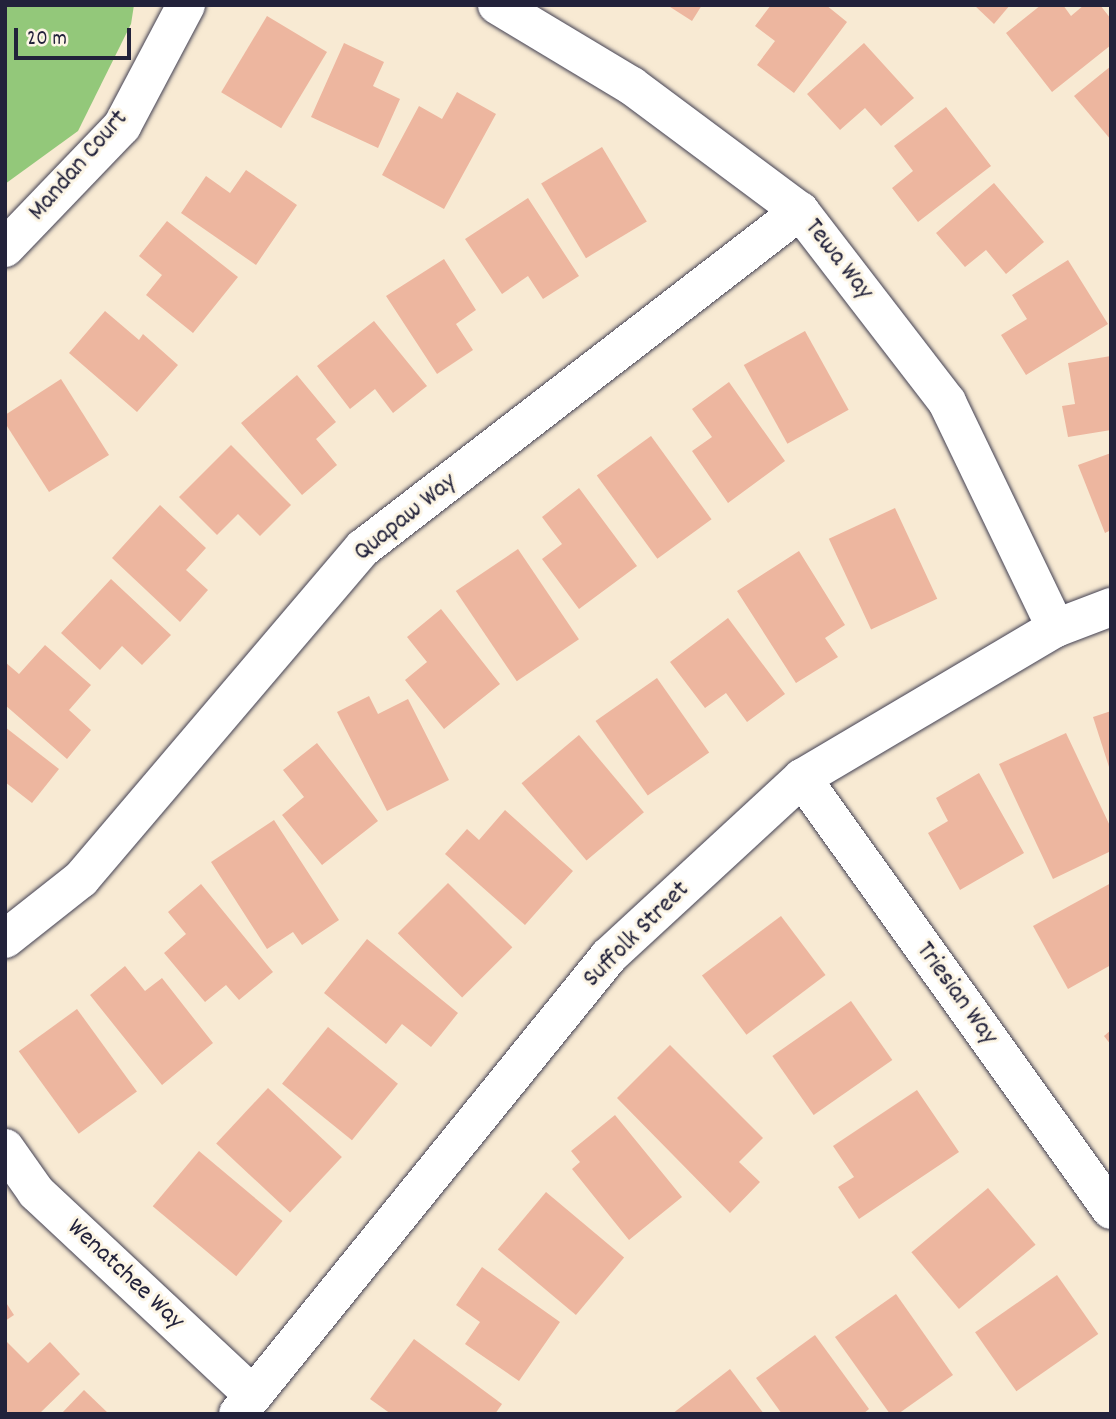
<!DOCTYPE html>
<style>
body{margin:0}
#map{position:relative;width:1116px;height:1419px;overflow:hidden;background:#f8ead3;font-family:Dekko,sans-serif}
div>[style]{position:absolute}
.green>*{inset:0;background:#93c87a}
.building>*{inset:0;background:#edb69f;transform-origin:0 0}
.roads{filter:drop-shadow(0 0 2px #424052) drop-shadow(0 0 2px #424052)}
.minor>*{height:38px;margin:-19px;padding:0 19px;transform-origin:19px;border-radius:19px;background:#fff}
span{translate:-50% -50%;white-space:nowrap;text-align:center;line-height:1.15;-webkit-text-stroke:6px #fcf5e5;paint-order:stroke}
.street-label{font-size:26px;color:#22223b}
.frame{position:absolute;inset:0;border:7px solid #22223b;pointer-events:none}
.scale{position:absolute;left:14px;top:28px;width:117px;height:32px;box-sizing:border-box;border:4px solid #22223b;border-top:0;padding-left:9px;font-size:21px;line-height:24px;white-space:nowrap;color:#22223b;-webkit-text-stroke:5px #fcf5e5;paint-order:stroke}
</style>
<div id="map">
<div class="green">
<div style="clip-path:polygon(5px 5px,134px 5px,131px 24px,78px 131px,5px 184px)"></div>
</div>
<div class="building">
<div style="clip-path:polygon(667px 5px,702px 5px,692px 21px)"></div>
<div style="clip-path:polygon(771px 5px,826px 5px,847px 22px,794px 93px,757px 65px,775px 41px,755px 26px)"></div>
<div style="clip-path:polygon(974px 5px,1010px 5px,994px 24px)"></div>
<div style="clip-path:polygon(1041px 5px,1063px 5px,1071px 16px,1084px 5px,1100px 5px,1111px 19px,1111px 45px,1052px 92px,1006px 33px)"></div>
<div style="left:267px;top:16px;width:70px;height:89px;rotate:31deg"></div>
<div style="clip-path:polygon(344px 43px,384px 62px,373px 86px,400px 99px,378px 148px,311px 117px)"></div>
<div style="clip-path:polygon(864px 43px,914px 98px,881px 126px,865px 108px,840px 130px,807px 94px)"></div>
<div style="clip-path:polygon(1111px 66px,1111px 140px,1074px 96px)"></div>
<div style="clip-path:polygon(457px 92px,496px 114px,444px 209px,382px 175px,419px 106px,442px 119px)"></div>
<div style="clip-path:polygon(946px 107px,991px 166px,918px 222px,892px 188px,913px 171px,894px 146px)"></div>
<div style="left:602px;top:147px;width:87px;height:71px;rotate:59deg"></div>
<div style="clip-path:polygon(246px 170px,297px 205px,256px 265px,181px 213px,206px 176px,230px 193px)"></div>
<div style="clip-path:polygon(994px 183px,1044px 242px,1006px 274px,986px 250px,965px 267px,936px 233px)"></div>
<div style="clip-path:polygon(528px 198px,579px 276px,543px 299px,528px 276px,502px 294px,465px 239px)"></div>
<div style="clip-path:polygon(167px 221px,238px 277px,193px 333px,146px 295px,162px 275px,139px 256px)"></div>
<div style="clip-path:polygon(444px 259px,476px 310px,456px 324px,473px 350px,437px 374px,386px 296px)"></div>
<div style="clip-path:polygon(1068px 260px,1108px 324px,1026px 375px,1001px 335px,1027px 319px,1012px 295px)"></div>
<div style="clip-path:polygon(105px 311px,139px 340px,143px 334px,178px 365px,137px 412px,69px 353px)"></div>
<div style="clip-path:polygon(374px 321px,427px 386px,393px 413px,375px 389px,350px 409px,317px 366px)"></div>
<div style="left:805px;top:331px;width:90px;height:70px;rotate:61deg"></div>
<div style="clip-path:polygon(1111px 356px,1111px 430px,1068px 437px,1062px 406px,1075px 404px,1068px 363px)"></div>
<div style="clip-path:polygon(297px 375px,336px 422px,316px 439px,337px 465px,302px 495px,241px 423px)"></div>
<div style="clip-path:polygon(61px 379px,109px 455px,49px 492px,5px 423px,5px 415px)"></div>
<div style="clip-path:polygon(729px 382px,785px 461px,728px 503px,692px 451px,712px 437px,692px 409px)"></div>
<div style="left:651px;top:436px;width:103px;height:67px;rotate:54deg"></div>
<div style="clip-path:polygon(231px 445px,291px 505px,260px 536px,238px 514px,217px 535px,179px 497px)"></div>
<div style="clip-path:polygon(1111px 453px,1111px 530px,1105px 533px,1078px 465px)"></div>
<div style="clip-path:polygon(579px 488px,637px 566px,579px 609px,542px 559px,562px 544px,542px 517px)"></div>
<div style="clip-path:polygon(160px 505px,206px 548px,186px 570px,208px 590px,180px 622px,112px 558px)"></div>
<div style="left:895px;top:508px;width:100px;height:73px;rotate:65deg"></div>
<div style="left:518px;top:549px;width:109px;height:75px;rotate:56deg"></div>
<div style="clip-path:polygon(799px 551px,845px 625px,825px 638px,838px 657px,796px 683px,737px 591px)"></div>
<div style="clip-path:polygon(111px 579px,171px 635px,142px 665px,122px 646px,100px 670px,61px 633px)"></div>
<div style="clip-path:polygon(441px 609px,500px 684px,444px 729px,405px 680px,427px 662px,407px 637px)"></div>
<div style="clip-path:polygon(728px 618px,785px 694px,747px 722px,726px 693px,705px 708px,670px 662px)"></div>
<div style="clip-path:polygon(45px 645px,91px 685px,69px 710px,91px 730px,67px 759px,5px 705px,5px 662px,19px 674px)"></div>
<div style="left:657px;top:678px;width:91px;height:75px;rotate:55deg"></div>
<div style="clip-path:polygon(369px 696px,378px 714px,408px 699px,449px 780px,387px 811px,337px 712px)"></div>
<div style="clip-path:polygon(1111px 711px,1111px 770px,1110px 770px,1093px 717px)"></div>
<div style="clip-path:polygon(5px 727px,59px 769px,32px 803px,5px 782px)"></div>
<div style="clip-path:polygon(1066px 733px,1111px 828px,1111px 851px,1053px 879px,999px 764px)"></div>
<div style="left:579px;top:735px;width:101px;height:75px;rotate:50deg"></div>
<div style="clip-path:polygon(317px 743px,378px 821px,322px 865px,282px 815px,304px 797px,283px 770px)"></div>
<div style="clip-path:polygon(979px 773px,1024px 853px,960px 890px,928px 833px,948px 821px,936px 798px)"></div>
<div style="clip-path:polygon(505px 810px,573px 871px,525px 925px,445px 854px,467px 829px,479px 840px)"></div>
<div style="clip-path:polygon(274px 820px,339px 920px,302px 945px,293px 932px,267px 949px,211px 862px)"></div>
<div style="left:448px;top:883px;width:91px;height:71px;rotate:45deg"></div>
<div style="clip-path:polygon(1111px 883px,1111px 965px,1068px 989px,1033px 926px)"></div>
<div style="clip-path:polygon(201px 884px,273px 972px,239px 1000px,226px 985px,205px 1002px,164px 953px,186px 934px,168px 912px)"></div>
<div style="left:781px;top:916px;width:74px;height:99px;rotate:53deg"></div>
<div style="clip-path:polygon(367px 939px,458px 1013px,431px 1047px,402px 1024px,386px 1044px,324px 993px)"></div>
<div style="clip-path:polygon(125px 966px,145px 991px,162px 978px,213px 1043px,162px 1085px,90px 995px)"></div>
<div style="left:851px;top:1001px;width:72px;height:96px;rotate:55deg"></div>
<div style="left:77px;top:1009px;width:102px;height:72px;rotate:54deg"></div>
<div style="left:328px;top:1027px;width:90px;height:73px;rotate:39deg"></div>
<div style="clip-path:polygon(1111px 1030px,1111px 1045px,1104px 1036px)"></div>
<div style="clip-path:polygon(670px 1045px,763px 1138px,739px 1162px,760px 1182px,730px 1213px,617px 1098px)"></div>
<div style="left:268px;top:1088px;width:101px;height:76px;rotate:43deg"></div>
<div style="clip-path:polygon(917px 1090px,959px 1152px,859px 1219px,838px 1187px,854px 1177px,833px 1146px)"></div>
<div style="clip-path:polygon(615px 1115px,682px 1197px,629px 1240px,572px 1169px,580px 1162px,571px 1151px)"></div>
<div style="left:199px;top:1151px;width:109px;height:72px;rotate:40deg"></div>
<div style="left:988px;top:1188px;width:74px;height:100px;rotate:50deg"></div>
<div style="left:546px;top:1192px;width:102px;height:75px;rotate:40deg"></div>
<div style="clip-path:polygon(482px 1267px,560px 1322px,519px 1381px,465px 1344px,480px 1322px,456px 1305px)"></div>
<div style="left:1057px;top:1275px;width:72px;height:100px;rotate:55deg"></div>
<div style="clip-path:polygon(896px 1294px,953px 1375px,898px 1414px,890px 1414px,835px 1337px)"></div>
<div style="clip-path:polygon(5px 1301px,14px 1315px,5px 1321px)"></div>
<div style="clip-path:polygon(815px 1335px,869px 1409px,863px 1414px,782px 1414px,756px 1378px)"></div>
<div style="clip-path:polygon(414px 1339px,502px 1404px,495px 1414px,391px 1414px,370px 1399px)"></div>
<div style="clip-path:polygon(7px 1342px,28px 1363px,50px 1342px,80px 1374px,39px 1414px,5px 1414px)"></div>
<div style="clip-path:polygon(730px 1369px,764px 1414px,672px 1414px)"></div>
<div style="clip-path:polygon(84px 1390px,109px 1414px,61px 1414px)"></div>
</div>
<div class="roads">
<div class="minor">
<div style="left:497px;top:5px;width:157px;rotate:31deg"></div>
<div style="left:632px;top:86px;width:209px;rotate:36.7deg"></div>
<div style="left:800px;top:211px;width:241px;rotate:52.4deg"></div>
<div style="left:947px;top:402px;width:251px;rotate:64.3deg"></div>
<div style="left:5px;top:248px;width:169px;rotate:-46.2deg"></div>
<div style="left:122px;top:126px;width:137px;rotate:-62.1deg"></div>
<div style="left:802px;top:778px;width:531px;rotate:54.42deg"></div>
<div style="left:5px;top:939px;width:97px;rotate:-38.3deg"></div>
<div style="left:81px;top:879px;width:435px;rotate:-49.6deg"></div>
<div style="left:363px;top:548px;width:552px;rotate:-37.64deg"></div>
<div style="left:5px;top:1148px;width:54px;rotate:54.8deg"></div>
<div style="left:36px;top:1192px;width:297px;rotate:43.1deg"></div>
<div style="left:238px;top:1414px;width:589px;rotate:-50.99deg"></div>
<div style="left:609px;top:956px;width:263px;rotate:-42.7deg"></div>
<div style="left:802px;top:778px;width:295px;rotate:-30.6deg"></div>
<div style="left:1056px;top:628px;width:59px;rotate:-20.9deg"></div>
</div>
</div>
<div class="street-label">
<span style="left:79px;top:166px;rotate:-49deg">Mandan Court</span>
<span style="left:838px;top:260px;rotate:52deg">Tewa Way</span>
<span style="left:406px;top:518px;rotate:-39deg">Quapaw Way</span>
<span style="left:637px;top:935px;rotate:-45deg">Suffolk Street</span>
<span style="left:956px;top:994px;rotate:54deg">Triesian Way</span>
<span style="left:125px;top:1275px;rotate:43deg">Wenatchee Way</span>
</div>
<div class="frame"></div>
<div class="scale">20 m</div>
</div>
